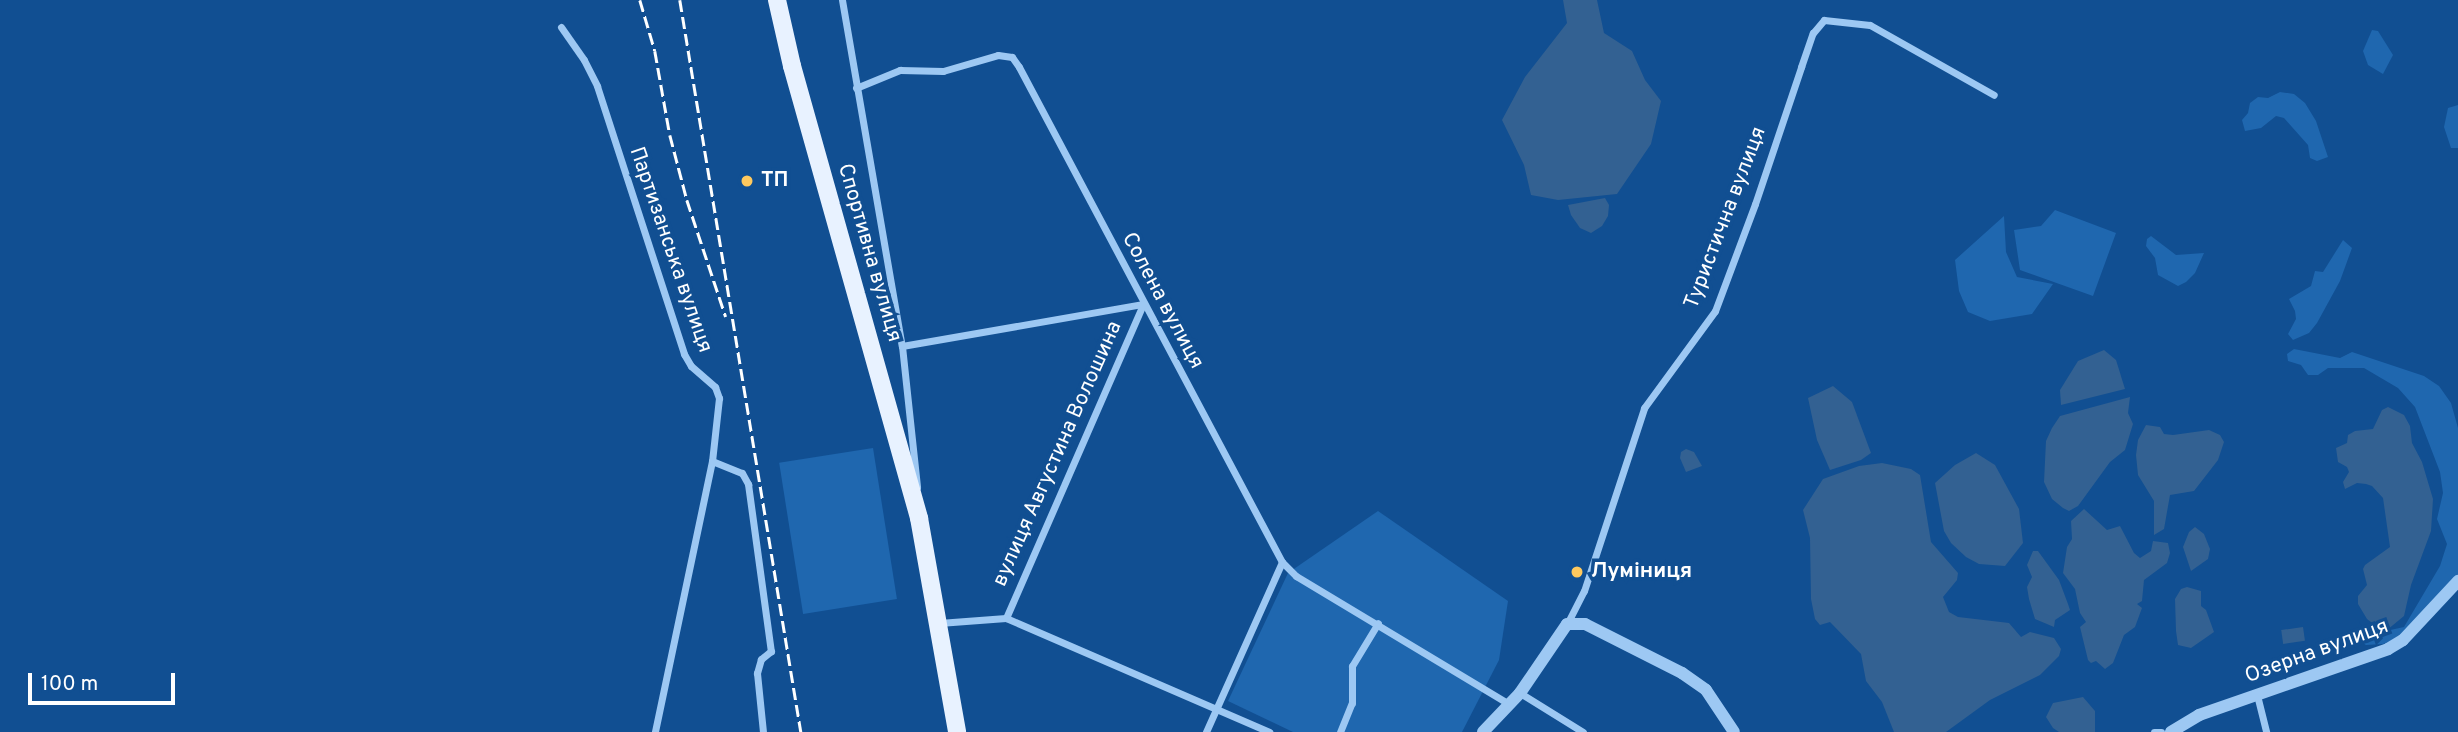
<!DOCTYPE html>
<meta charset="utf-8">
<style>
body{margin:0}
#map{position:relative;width:2458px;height:732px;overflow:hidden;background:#114f92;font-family:Overpass,sans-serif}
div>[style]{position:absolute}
.green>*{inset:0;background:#1f67af;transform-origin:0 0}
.water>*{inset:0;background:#336192;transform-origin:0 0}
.minor>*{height:7px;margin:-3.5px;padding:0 3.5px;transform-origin:3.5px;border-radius:3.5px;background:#9dc8f3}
.tertiary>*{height:12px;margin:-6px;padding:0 6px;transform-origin:6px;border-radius:6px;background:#9dc8f3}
.primary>*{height:18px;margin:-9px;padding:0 9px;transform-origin:9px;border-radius:9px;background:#e8f2ff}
.rail>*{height:2.5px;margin-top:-1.25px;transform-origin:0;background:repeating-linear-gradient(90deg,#fff 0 12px,transparent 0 17px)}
.dots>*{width:19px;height:19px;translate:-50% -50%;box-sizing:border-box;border:4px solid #114f92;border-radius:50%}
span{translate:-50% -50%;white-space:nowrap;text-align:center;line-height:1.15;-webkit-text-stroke:7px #114f92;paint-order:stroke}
.poi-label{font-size:21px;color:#fff;font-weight:700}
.left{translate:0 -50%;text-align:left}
.street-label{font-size:21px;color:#fff}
.scale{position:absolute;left:28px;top:673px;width:147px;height:32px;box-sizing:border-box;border:4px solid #fff;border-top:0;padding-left:9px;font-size:21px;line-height:24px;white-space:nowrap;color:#fff;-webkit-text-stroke:5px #114f92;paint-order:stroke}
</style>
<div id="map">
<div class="green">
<div style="clip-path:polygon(2372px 30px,2378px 31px,2393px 55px,2383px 74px,2368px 65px,2363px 51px)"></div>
<div style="clip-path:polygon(2280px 92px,2294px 94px,2305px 103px,2316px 121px,2328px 157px,2317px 161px,2310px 158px,2308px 145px,2284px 118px,2276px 116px,2261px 128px,2245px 131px,2242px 120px,2248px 113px,2250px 103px,2258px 97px,2268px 98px)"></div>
<div style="clip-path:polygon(2458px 105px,2458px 148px,2451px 148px,2444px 127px,2448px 108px)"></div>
<div style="clip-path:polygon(2055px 210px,2116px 233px,2093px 296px,2020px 270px,2014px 230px,2041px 226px)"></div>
<div style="clip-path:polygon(2004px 216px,2006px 252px,2017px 277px,2053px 284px,2032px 314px,1990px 321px,1968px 312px,1959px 291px,1955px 260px)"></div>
<div style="clip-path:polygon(2151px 236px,2176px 255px,2204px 253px,2195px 273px,2186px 282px,2178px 286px,2158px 275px,2155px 258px,2146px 246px,2147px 239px)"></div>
<div style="clip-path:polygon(2343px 240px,2352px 248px,2340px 281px,2317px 323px,2309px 333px,2293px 340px,2288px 334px,2296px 319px,2295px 311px,2289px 299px,2311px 286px,2315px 271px,2323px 272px)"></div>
<div style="clip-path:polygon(2294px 349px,2340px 358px,2352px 352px,2424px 376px,2439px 386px,2451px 403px,2458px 428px,2458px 576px,2399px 638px,2383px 644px,2366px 645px,2361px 642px,2363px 636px,2404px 627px,2440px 566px,2447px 544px,2437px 519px,2443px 493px,2440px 472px,2415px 407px,2398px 388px,2364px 368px,2328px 368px,2318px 375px,2308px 375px,2301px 365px,2288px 361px,2287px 354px)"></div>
<div style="left:873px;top:448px;width:153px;height:95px;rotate:81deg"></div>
<div style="clip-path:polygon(1378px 511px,1508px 601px,1499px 660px,1462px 732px,1293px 732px,1228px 701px,1288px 573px)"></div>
</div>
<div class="water">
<div style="clip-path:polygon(1563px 0,1597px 0,1604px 33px,1632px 51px,1645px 80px,1661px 101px,1651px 144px,1617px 194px,1558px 200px,1531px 195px,1524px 165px,1502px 120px,1525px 77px,1567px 23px)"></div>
<div style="clip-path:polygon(1605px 198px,1609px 205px,1608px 216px,1602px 226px,1591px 233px,1580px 228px,1571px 215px,1568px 205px)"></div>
<div style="clip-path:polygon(2104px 350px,2116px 360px,2125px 389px,2061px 405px,2060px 390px,2078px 361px)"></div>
<div style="clip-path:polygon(1833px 386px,1852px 402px,1871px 453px,1861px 460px,1830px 470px,1817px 440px,1808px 398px)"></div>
<div style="clip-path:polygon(2130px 397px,2128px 413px,2133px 424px,2125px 450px,2110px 462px,2078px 506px,2069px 511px,2063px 508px,2052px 499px,2044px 482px,2046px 441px,2052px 428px,2060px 416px)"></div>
<div style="clip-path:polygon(2388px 407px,2404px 415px,2410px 426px,2412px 443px,2422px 462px,2433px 499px,2431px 531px,2411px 585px,2404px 616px,2387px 630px,2380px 629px,2367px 619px,2358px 604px,2358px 596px,2367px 585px,2363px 569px,2365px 565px,2390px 547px,2383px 498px,2372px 486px,2366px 484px,2357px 483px,2345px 489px,2343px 482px,2349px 472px,2347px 467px,2338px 462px,2336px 448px,2347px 443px,2348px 435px,2355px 431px,2373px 429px,2382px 410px)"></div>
<div style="clip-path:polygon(2146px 425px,2160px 427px,2164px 434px,2173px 435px,2209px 430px,2220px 435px,2224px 442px,2218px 460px,2194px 491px,2170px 495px,2164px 529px,2154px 535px,2154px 501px,2138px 475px,2136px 455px,2138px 440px)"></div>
<div style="clip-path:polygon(1686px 449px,1694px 452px,1702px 466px,1686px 472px,1680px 458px,1681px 452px)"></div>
<div style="clip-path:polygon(1976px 453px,1995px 465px,2019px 509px,2023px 543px,2005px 566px,1979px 564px,1966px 557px,1951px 543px,1944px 531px,1935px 483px,1955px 465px)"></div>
<div style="clip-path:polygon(1882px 463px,1911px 469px,1920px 475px,1931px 542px,1958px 573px,1957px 580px,1943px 597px,1949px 612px,1958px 617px,2009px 623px,2021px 637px,2030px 632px,2054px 638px,2061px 649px,2059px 656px,2040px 675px,1990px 700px,1946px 732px,1894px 732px,1882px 702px,1866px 681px,1861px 654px,1830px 622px,1820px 625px,1815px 619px,1811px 599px,1810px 538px,1803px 510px,1823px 479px,1859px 466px)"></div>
<div style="clip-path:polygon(2084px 509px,2107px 530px,2120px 526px,2134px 553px,2140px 558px,2151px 551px,2153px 541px,2168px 543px,2170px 553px,2167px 563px,2144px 580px,2142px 601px,2137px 604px,2142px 608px,2135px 627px,2124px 635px,2113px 663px,2105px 669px,2096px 661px,2091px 663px,2088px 660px,2080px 627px,2086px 622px,2080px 613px,2075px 589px,2063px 573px,2067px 547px,2072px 539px,2071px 521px)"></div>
<div style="clip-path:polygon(2195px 527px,2204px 534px,2210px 549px,2208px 559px,2191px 571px,2183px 547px,2189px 532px)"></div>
<div style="clip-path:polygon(2033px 551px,2038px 551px,2059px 580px,2068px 604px,2070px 610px,2055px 620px,2054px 627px,2035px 619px,2029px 599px,2027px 587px,2032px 577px,2027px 565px)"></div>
<div style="clip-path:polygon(2187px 587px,2201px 591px,2201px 606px,2206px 610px,2214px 632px,2191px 648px,2178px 645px,2176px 631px,2175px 599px,2181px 589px)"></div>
<div style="left:2303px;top:627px;width:14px;height:22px;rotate:82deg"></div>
<div style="clip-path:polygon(2083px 697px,2095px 711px,2095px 732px,2059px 732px,2053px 728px,2046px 717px,2053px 703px)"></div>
</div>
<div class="minor">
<div style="left:842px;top:0;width:351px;rotate:80.2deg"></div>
<div style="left:902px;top:346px;width:142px;rotate:83.9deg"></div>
<div style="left:561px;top:27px;width:40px;rotate:55.1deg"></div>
<div style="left:584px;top:60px;width:29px;rotate:63deg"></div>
<div style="left:597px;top:86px;width:282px;rotate:72deg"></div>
<div style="left:684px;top:354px;width:14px;rotate:60deg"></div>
<div style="left:691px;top:366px;width:32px;rotate:41deg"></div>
<div style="left:715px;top:387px;width:12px;rotate:70deg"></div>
<div style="left:719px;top:398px;width:63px;rotate:96.3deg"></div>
<div style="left:712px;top:461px;width:277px;rotate:101.9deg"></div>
<div style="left:856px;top:88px;width:48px;rotate:-22.2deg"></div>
<div style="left:900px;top:70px;width:43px;rotate:1.3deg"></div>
<div style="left:943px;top:71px;width:57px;rotate:-16.2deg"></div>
<div style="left:998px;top:55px;width:14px;rotate:8deg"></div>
<div style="left:1012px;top:57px;width:12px;rotate:55deg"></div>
<div style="left:1019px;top:67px;width:561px;rotate:62.02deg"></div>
<div style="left:1282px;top:562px;width:186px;rotate:114.1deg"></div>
<div style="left:902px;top:346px;width:245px;rotate:-9.9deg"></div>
<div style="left:712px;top:461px;width:32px;rotate:22deg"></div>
<div style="left:742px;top:473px;width:13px;rotate:61deg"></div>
<div style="left:748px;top:484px;width:169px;rotate:82.2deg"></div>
<div style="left:771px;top:651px;width:13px;rotate:141deg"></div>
<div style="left:761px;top:659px;width:15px;rotate:106deg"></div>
<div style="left:757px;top:673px;width:59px;rotate:84.2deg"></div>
<div style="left:1282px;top:562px;width:20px;rotate:45deg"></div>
<div style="left:1296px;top:576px;width:249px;rotate:31deg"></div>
<div style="left:1006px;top:618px;width:343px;rotate:-66.4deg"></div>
<div style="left:939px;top:623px;width:67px;rotate:-4.3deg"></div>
<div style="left:1006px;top:618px;width:287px;rotate:23.4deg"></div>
<div style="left:1567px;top:624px;width:37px;rotate:-63deg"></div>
<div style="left:1584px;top:591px;width:193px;rotate:-71.8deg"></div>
<div style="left:1644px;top:408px;width:120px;rotate:-53.8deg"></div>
<div style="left:1715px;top:311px;width:114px;rotate:-69.5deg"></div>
<div style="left:1755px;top:204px;width:145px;rotate:-71.4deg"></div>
<div style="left:1801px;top:67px;width:36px;rotate:-71deg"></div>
<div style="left:1813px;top:33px;width:17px;rotate:-50deg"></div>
<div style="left:1824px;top:20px;width:46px;rotate:6.2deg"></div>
<div style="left:1870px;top:25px;width:142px;rotate:29.4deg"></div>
<div style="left:1520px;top:693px;width:74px;rotate:31.8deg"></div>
<div style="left:2257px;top:695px;width:38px;rotate:76deg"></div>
<div style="left:1340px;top:732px;width:31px;rotate:-68deg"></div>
<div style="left:1352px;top:703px;width:37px;rotate:-90deg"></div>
<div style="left:1352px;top:666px;width:50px;rotate:-58.8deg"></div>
<div style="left:2154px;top:732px;width:7px"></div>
</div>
<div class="tertiary">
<div style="left:1483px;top:732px;width:54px;rotate:-46.5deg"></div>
<div style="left:1520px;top:693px;width:83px;rotate:-55.7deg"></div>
<div style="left:1567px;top:624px;width:18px"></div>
<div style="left:1585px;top:624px;width:109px;rotate:26.8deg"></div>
<div style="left:1682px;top:673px;width:29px;rotate:35deg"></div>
<div style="left:1706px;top:690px;width:50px;rotate:56.3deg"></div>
<div style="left:2171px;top:732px;width:33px;rotate:-31deg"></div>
<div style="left:2199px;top:715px;width:200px;rotate:-19.2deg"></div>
<div style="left:2388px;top:649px;width:17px;rotate:-31deg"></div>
<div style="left:2403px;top:640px;width:81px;rotate:-47deg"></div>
</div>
<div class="primary">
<div style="left:777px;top:0;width:68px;rotate:77.2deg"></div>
<div style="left:792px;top:66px;width:470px;rotate:74.3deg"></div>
<div style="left:919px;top:518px;width:217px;rotate:79.9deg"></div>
</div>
<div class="rail">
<div style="left:640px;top:0;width:53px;rotate:73.6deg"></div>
<div style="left:655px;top:51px;width:85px;rotate:79.9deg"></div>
<div style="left:670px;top:135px;width:67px;rotate:75.3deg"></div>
<div style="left:687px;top:200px;width:123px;rotate:71.6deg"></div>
<div style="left:680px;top:0;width:742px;rotate:80.61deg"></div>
</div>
<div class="dots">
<div style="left:747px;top:181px;background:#ffc95e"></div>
<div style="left:1577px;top:572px;background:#ffc95e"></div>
</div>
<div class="poi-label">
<span class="left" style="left:761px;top:181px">ТП</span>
<span class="left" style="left:1591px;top:572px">Луміниця</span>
</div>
<div class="street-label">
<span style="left:1726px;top:218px;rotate:-69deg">Туристична вулиця</span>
<span style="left:670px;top:250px;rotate:71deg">Партизанська вулиця</span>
<span style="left:869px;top:253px;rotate:74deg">Спортивна вулиця</span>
<span style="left:1162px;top:301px;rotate:62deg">Солена вулиця</span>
<span style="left:1058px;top:454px;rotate:-66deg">вулиця Августина Волошина</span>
<span style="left:2317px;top:652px;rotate:-20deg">Озерна вулиця</span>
</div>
<div class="scale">100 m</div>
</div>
